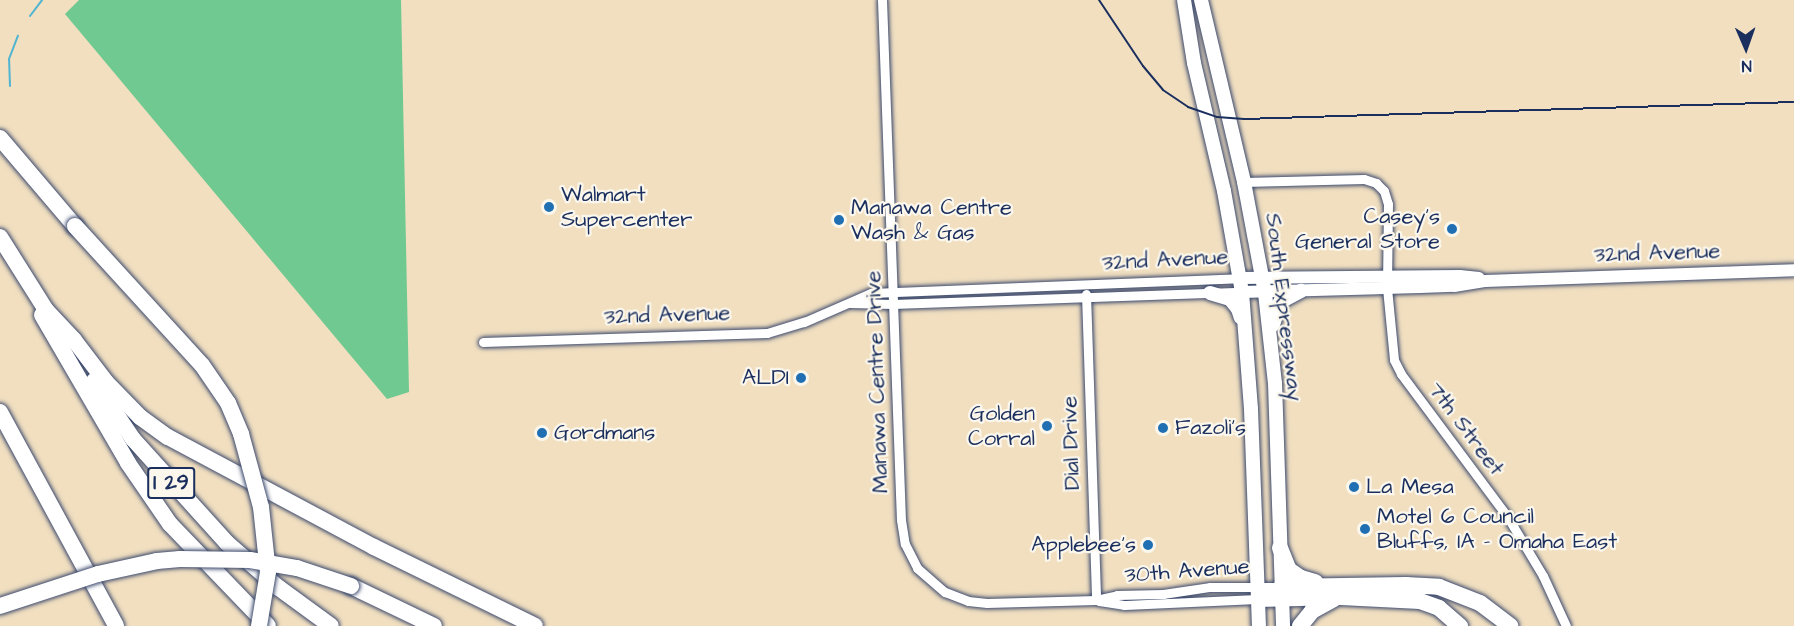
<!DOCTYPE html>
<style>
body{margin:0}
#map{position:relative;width:1794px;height:626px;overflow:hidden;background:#f1dfc0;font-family:"Architects Daughter",sans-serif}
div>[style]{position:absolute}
.green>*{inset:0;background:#6fc990}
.stream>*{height:2px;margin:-1px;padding:0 1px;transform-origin:1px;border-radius:1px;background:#51b4d0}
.roads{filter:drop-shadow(0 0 2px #3b496d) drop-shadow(0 0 2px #3b496d)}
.street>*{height:9px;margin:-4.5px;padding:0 4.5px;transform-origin:4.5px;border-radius:4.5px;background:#fff}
.secondary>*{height:12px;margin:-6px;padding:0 6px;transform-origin:6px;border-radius:6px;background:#fff}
.primary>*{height:14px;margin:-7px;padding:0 7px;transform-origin:7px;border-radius:7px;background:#fff}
.highway>*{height:16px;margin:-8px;padding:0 8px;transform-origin:8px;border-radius:8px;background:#fff}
.rail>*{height:2px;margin:-1px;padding:0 1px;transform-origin:1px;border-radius:1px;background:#1b2f5e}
.bridges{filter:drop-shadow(0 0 2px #3b496d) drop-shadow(0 0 2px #3b496d)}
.highway-bridge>*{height:16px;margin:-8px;padding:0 8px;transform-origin:8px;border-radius:8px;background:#fff}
.dots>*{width:16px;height:16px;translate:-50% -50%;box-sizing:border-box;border:3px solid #fbf7ec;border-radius:50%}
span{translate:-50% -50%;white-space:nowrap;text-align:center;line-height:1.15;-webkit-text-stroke:4.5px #fbf7ec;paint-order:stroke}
.shield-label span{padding:2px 4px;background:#fbf7ec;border:2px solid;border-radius:4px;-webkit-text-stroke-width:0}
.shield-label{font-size:21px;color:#1b2f5e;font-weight:700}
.poi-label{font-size:22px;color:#1b2f5e}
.left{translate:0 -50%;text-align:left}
.right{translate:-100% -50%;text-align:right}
.street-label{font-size:22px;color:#1b2f5e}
.north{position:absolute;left:1716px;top:18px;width:60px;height:60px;-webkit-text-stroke:4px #fbf7ec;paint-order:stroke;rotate:178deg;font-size:16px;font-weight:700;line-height:24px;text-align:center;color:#1b2f5e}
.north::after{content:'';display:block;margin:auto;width:21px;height:27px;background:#1b2f5e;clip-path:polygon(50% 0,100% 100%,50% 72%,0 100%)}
</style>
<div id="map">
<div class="green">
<div style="clip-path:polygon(79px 0,401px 0,409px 392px,387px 399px,65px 14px)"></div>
</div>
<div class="stream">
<div style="left:30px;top:16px;width:20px;rotate:-53deg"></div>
<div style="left:10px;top:86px;width:27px;rotate:-92deg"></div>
<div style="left:9px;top:59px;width:25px;rotate:-69deg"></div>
</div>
<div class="roads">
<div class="street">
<div style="left:882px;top:0;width:520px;rotate:87.91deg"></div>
<div style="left:901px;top:520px;width:24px;rotate:81deg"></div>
<div style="left:905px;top:544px;width:27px;rotate:63deg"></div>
<div style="left:917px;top:568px;width:37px;rotate:41deg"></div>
<div style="left:945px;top:592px;width:25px;rotate:21deg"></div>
<div style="left:968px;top:601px;width:19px;rotate:6deg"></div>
<div style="left:987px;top:603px;width:109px;rotate:-1.6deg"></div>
<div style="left:1096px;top:600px;width:22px;rotate:-13deg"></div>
<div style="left:1117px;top:595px;width:46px;rotate:-1.2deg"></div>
<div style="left:1163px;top:594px;width:48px;rotate:-8.5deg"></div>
<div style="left:1210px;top:587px;width:71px"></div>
<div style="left:1244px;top:182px;width:120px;rotate:-1.4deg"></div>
<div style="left:1364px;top:179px;width:13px;rotate:18deg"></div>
<div style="left:1376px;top:183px;width:11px;rotate:45deg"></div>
<div style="left:1384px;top:191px;width:14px;rotate:73deg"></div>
<div style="left:1388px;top:204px;width:84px;rotate:90.7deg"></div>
<div style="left:1387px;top:288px;width:72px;rotate:84.4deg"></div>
<div style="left:1394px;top:360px;width:16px;rotate:63deg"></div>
<div style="left:1401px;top:374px;width:177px;rotate:53.3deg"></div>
<div style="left:1507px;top:516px;width:70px;rotate:59deg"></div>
<div style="left:1543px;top:576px;width:55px;rotate:65.3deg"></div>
<div style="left:1086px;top:294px;width:306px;rotate:88.1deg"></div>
<div style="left:850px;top:303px;width:43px;rotate:1.3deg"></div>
<div style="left:893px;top:304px;width:349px;rotate:-2deg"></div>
<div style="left:483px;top:342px;width:284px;rotate:-1.8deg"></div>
<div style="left:767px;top:333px;width:39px;rotate:-17deg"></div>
<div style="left:804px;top:322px;width:73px;rotate:-23.4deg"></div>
<div style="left:871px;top:293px;width:368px;rotate:-2.3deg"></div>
<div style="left:1099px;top:601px;width:25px;rotate:9deg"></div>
<div style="left:1124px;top:605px;width:134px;rotate:-2.6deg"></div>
</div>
<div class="secondary">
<div style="left:1239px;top:278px;width:221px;rotate:-0.5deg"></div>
<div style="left:1460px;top:276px;width:19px;rotate:6deg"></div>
<div style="left:1242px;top:292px;width:178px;rotate:-1.6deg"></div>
<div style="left:1420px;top:287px;width:34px;rotate:-2deg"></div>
<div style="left:1454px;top:286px;width:31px;rotate:-9deg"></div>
<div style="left:1485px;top:281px;width:309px;rotate:-2deg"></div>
</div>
<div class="primary">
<div style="left:1184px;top:0;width:64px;rotate:81deg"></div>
<div style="left:1194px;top:63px;width:131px;rotate:76.8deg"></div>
<div style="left:1224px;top:191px;width:103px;rotate:79.9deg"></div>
<div style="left:1242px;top:292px;width:117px;rotate:85.6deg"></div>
<div style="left:1251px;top:409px;width:217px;rotate:87.9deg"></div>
<div style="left:1201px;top:0;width:187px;rotate:76.7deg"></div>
<div style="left:1244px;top:182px;width:113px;rotate:79.3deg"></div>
<div style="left:1265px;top:293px;width:91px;rotate:83.7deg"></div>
<div style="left:1275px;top:383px;width:243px;rotate:88.1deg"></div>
<div style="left:1210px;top:293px;width:21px;rotate:17deg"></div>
<div style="left:1230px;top:299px;width:13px;rotate:51deg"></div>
<div style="left:1238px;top:309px;width:9px;rotate:72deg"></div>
<div style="left:1273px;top:325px;width:24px;rotate:-73deg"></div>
<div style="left:1280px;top:302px;width:24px;rotate:-28deg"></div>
</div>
<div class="highway">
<div style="left:0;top:138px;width:116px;rotate:49.6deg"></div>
<div style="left:0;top:237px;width:96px;rotate:57.8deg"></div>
<div style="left:44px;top:308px;width:44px;rotate:46.8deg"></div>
<div style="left:74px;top:340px;width:53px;rotate:52.7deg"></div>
<div style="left:106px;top:382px;width:49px;rotate:45.8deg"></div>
<div style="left:140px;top:417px;width:34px;rotate:36deg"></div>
<div style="left:168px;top:437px;width:234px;rotate:28.1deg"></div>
<div style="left:374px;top:547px;width:179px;rotate:26.1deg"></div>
<div style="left:42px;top:315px;width:171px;rotate:59.8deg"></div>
<div style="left:128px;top:463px;width:74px;rotate:55.5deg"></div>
<div style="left:170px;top:524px;width:141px;rotate:46.1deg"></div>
<div style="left:94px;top:381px;width:70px;rotate:56.1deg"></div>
<div style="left:133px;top:439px;width:140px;rotate:47.9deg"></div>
<div style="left:227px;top:543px;width:69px;rotate:40.9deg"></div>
<div style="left:279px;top:588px;width:64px;rotate:36.2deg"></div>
<div style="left:0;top:412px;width:243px;rotate:61.5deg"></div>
<div style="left:1280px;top:548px;width:24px;rotate:68deg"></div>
<div style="left:1289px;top:570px;width:14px;rotate:34deg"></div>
<div style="left:1301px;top:578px;width:15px;rotate:16deg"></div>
<div style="left:351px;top:586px;width:92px;rotate:25.7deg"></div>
<div style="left:1281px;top:587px;width:125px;rotate:-0.9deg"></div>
<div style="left:1406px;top:585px;width:33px;rotate:3deg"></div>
<div style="left:1439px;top:587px;width:44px;rotate:21.3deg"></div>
<div style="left:1480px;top:603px;width:38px;rotate:37deg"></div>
<div style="left:1258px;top:599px;width:83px;rotate:-1.4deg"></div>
<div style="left:1341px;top:597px;width:79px;rotate:2.9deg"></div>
<div style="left:1420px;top:601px;width:20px;rotate:20deg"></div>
<div style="left:1439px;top:608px;width:28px;rotate:41deg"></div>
<div style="left:1300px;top:626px;width:19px;rotate:-51deg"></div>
<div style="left:1312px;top:611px;width:25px;rotate:-29deg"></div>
</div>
</div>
<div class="rail">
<div style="left:1099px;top:0;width:79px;rotate:56.3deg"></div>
<div style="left:1143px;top:66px;width:31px;rotate:50deg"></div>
<div style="left:1163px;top:90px;width:30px;rotate:34deg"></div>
<div style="left:1188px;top:107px;width:31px;rotate:19deg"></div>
<div style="left:1217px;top:117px;width:27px;rotate:4deg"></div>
<div style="left:1244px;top:119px;width:550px;rotate:-1.77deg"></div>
</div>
<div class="bridges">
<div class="highway-bridge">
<div style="left:75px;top:226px;width:188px;rotate:47.6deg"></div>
<div style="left:202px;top:365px;width:46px;rotate:55.6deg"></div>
<div style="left:228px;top:403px;width:34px;rotate:67deg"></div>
<div style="left:241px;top:434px;width:76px;rotate:74.7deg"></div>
<div style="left:261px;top:507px;width:65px;rotate:83.9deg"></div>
<div style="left:268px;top:572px;width:55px;rotate:99.5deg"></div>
<div style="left:0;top:606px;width:103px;rotate:-18.1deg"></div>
<div style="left:98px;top:574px;width:60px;rotate:-12.4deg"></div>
<div style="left:157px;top:561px;width:23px;rotate:-5deg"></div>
<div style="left:180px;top:559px;width:70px;rotate:0.8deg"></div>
<div style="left:250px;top:560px;width:48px;rotate:9.7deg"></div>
<div style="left:297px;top:568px;width:57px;rotate:18.4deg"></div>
</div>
</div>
<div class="dots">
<div style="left:549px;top:207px;background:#1f6fb2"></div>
<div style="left:839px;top:220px;background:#1f6fb2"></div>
<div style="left:1452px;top:229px;background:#1f6fb2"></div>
<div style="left:801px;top:378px;background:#1f6fb2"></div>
<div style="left:1047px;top:426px;background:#1f6fb2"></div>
<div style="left:1163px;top:428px;background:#1f6fb2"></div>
<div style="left:542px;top:433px;background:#1f6fb2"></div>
<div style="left:1354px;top:487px;background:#1f6fb2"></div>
<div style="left:1365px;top:529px;background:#1f6fb2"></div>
<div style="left:1148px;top:545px;background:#1f6fb2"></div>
</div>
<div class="shield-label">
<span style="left:171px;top:483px">I 29</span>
</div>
<div class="poi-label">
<span class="left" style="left:561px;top:207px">Walmart<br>Supercenter</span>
<span class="left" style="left:851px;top:220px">Manawa Centre<br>Wash &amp; Gas</span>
<span class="right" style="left:1440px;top:229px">Casey's<br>General Store</span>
<span class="right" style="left:789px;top:378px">ALDI</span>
<span class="right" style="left:1035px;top:426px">Golden<br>Corral</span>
<span class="left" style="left:1175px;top:428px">Fazoli's</span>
<span class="left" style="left:554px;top:433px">Gordmans</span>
<span class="left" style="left:1366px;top:487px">La Mesa</span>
<span class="left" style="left:1377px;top:529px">Motel 6 Council<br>Bluffs, IA - Omaha East</span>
<span class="right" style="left:1136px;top:545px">Applebee's</span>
</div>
<div class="street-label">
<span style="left:1657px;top:253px;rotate:-2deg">32nd Avenue</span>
<span style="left:1165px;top:260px;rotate:-3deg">32nd Avenue</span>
<span style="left:1284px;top:307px;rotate:83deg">South Expressway</span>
<span style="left:667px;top:315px;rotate:-2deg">32nd Avenue</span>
<span style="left:877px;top:382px;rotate:-92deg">Manawa Centre Drive</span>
<span style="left:1466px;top:429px;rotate:53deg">7th Street</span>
<span style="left:1071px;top:443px;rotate:-92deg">Dial Drive</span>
<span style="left:1187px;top:571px;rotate:-4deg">30th Avenue</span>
</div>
<div class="north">N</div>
</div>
